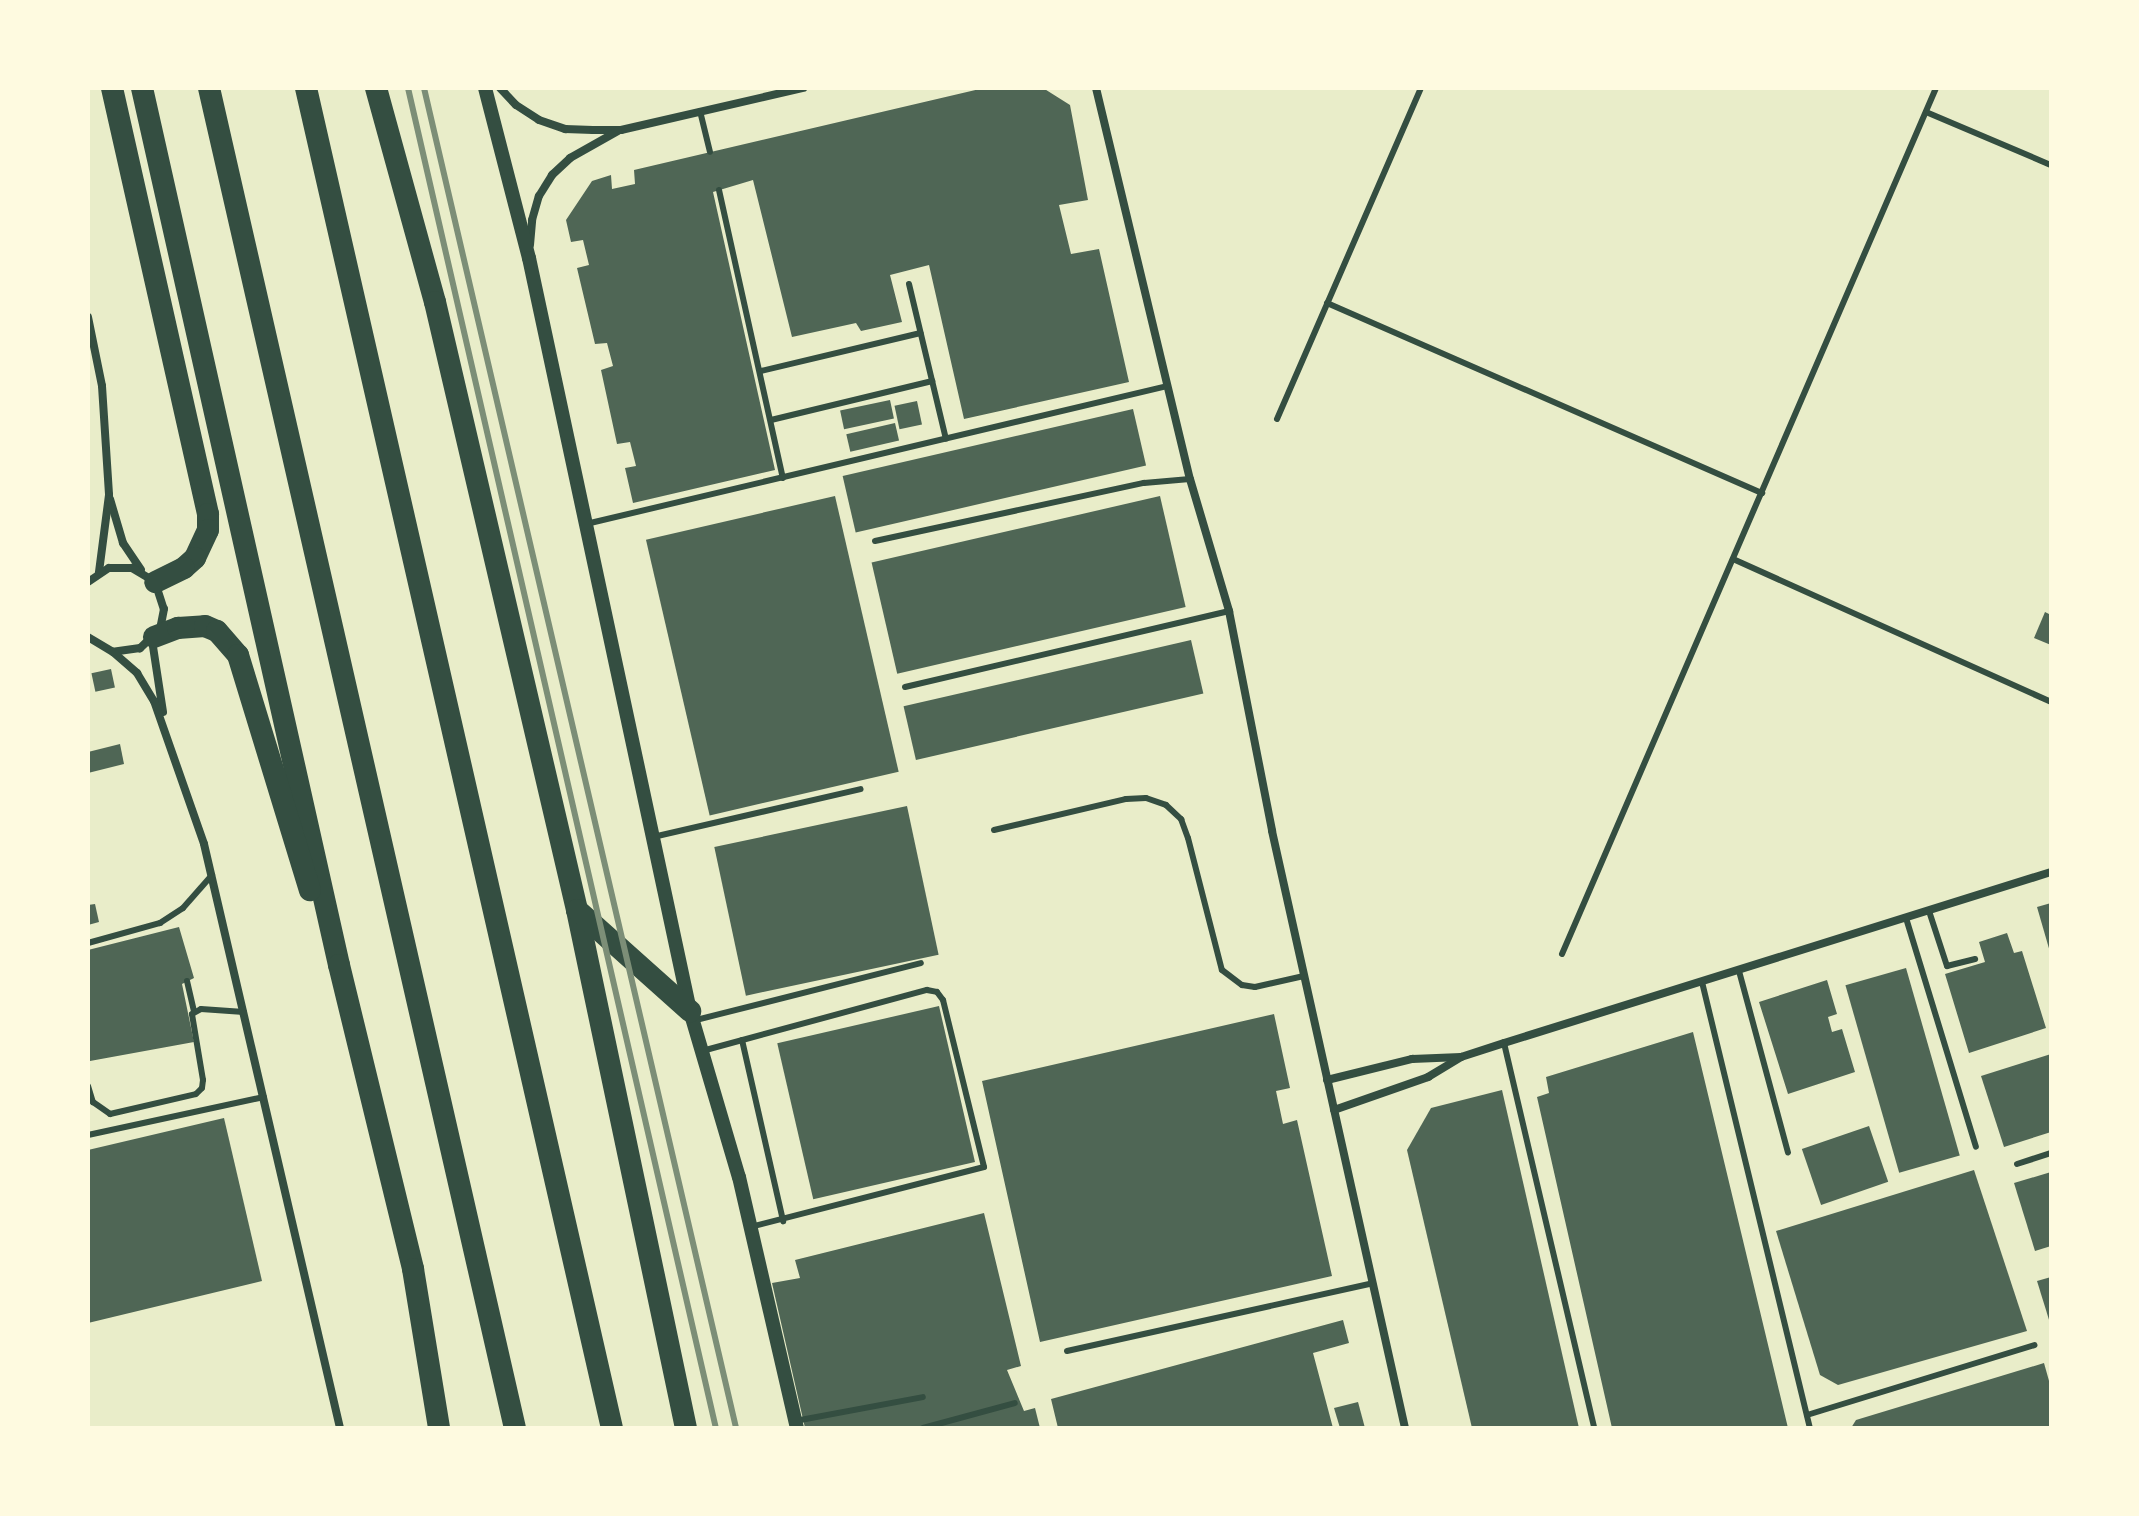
<!DOCTYPE html>
<style>
body{margin:0}
#map{position:relative;width:2139px;height:1516px;overflow:hidden;background:#e9edc9;font-family:"PT Sans Narrow",sans-serif}
div>[style]{position:absolute}
.building>*{inset:0;background:#4f6655;transform-origin:0 0}
.service>*{height:6px;margin:-3px;padding:0 3px;transform-origin:3px;border-radius:3px;background:#344e41}
.minor>*{height:8px;margin:-4px;padding:0 4px;transform-origin:4px;border-radius:4px;background:#344e41}
.tertiary>*{height:14px;margin:-7px;padding:0 7px;transform-origin:7px;border-radius:7px;background:#344e41}
.motorway>*{height:22px;margin:-11px;padding:0 11px;transform-origin:11px;border-radius:11px;background:#344e41}
.rail>*{height:6px;margin:-3px;padding:0 3px;transform-origin:3px;border-radius:3px;background:#7c8e77}
span{translate:-50% -50%;white-space:nowrap;text-align:center;line-height:1.15;-webkit-text-stroke:6px #fefae0;paint-order:stroke}
.frame{position:absolute;inset:0;border:90px solid #fefae0;pointer-events:none}
</style>
<div id="map">
<div class="building">
<div style="clip-path:polygon(984px 88px,1043px 88px,1070px 105px,1088px 200px,1059px 205px,1071px 254px,1099px 249px,1129px 382px,964px 419px,929px 265px,890px 275px,902px 322px,861px 331px,856px 323px,792px 337px,753px 180px,713px 192px,775px 470px,633px 503px,625px 468px,636px 466px,630px 442px,617px 444px,601px 370px,613px 366px,607px 343px,595px 344px,577px 268px,589px 265px,583px 240px,571px 242px,566px 220px,592px 181px,611px 175px,612px 189px,635px 184px,634px 170px)"></div>
<div style="left:890px;top:400px;width:19px;height:51px;rotate:78deg"></div>
<div style="left:917px;top:401px;width:24px;height:23px;rotate:78deg"></div>
<div style="left:1133px;top:409px;width:58px;height:298px;rotate:77deg"></div>
<div style="left:895px;top:423px;width:18px;height:50px;rotate:77deg"></div>
<div style="left:835px;top:496px;width:283px;height:194px;rotate:77deg"></div>
<div style="left:1160px;top:496px;width:114px;height:296px;rotate:77deg"></div>
<div style="clip-path:polygon(2045px 612px,2051px 615px,2051px 645px,2034px 638px)"></div>
<div style="left:1191px;top:640px;width:55px;height:295px;rotate:77deg"></div>
<div style="left:111px;top:669px;width:19px;height:20px;rotate:78deg"></div>
<div style="clip-path:polygon(120px 744px,124px 764px,88px 773px,88px 752px)"></div>
<div style="left:907px;top:806px;width:152px;height:197px;rotate:78deg"></div>
<div style="clip-path:polygon(2051px 903px,2051px 952px,2050px 952px,2037px 907px)"></div>
<div style="clip-path:polygon(95px 904px,99px 922px,88px 925px,88px 905px)"></div>
<div style="clip-path:polygon(179px 927px,194px 978px,182px 984px,194px 1042px,90px 1061px,88px 950px)"></div>
<div style="clip-path:polygon(2007px 933px,2014px 953px,2022px 951px,2046px 1028px,1969px 1053px,1945px 974px,1985px 962px,1979px 942px)"></div>
<div style="left:1906px;top:968px;width:195px;height:63px;rotate:74deg"></div>
<div style="clip-path:polygon(1827px 980px,1837px 1014px,1828px 1017px,1832px 1032px,1842px 1029px,1855px 1072px,1788px 1094px,1759px 1002px)"></div>
<div style="left:939px;top:1006px;width:160px;height:166px;rotate:77deg"></div>
<div style="clip-path:polygon(1274px 1014px,1290px 1088px,1276px 1091px,1283px 1124px,1297px 1120px,1332px 1276px,1040px 1342px,982px 1081px)"></div>
<div style="clip-path:polygon(1693px 1032px,1788px 1428px,1612px 1428px,1537px 1097px,1549px 1093px,1546px 1077px)"></div>
<div style="clip-path:polygon(2051px 1054px,2051px 1132px,2004px 1147px,1981px 1076px)"></div>
<div style="clip-path:polygon(1502px 1090px,1579px 1428px,1472px 1428px,1407px 1150px,1431px 1108px)"></div>
<div style="clip-path:polygon(224px 1118px,262px 1281px,88px 1323px,88px 1150px)"></div>
<div style="left:1869px;top:1126px;width:59px;height:71px;rotate:71deg"></div>
<div style="clip-path:polygon(1974px 1170px,2027px 1331px,1838px 1385px,1820px 1375px,1776px 1231px)"></div>
<div style="clip-path:polygon(2051px 1172px,2051px 1246px,2035px 1251px,2014px 1183px)"></div>
<div style="clip-path:polygon(984px 1213px,1021px 1366px,1007px 1370px,1024px 1411px,1035px 1408px,1040px 1428px,805px 1428px,772px 1283px,800px 1278px,795px 1260px)"></div>
<div style="clip-path:polygon(2051px 1277px,2051px 1323px,2050px 1323px,2037px 1281px)"></div>
<div style="clip-path:polygon(1343px 1320px,1349px 1343px,1313px 1353px,1333px 1428px,1058px 1428px,1051px 1399px)"></div>
<div style="clip-path:polygon(2044px 1363px,2051px 1388px,2051px 1428px,1851px 1428px,1856px 1420px)"></div>
<div style="clip-path:polygon(1358px 1402px,1365px 1428px,1340px 1428px,1334px 1408px)"></div>
</div>
<div class="service">
<div style="left:700px;top:111px;width:42px;rotate:76.3deg"></div>
<div style="left:1926px;top:112px;width:136px;rotate:23deg"></div>
<div style="left:719px;top:190px;width:295px;rotate:77.5deg"></div>
<div style="left:909px;top:284px;width:159px;rotate:76.6deg"></div>
<div style="left:1327px;top:303px;width:475px;rotate:23.6deg"></div>
<div style="left:761px;top:371px;width:164px;rotate:-13.4deg"></div>
<div style="left:1277px;top:419px;width:361px;rotate:-66.5deg"></div>
<div style="left:771px;top:420px;width:166px;rotate:-13.6deg"></div>
<div style="left:586px;top:524px;width:597px;rotate:-13.36deg"></div>
<div style="left:875px;top:541px;width:275px;rotate:-12.2deg"></div>
<div style="left:1144px;top:483px;width:46px;rotate:-5deg"></div>
<div style="left:1733px;top:559px;width:349px;rotate:24.2deg"></div>
<div style="left:905px;top:687px;width:333px;rotate:-13.2deg"></div>
<div style="left:994px;top:830px;width:136px;rotate:-13.2deg"></div>
<div style="left:1126px;top:799px;width:20px;rotate:-3deg"></div>
<div style="left:1146px;top:798px;width:21px;rotate:19deg"></div>
<div style="left:1166px;top:805px;width:21px;rotate:43deg"></div>
<div style="left:1181px;top:819px;width:20px;rotate:70deg"></div>
<div style="left:1188px;top:838px;width:136px;rotate:75.6deg"></div>
<div style="left:1222px;top:970px;width:25px;rotate:37deg"></div>
<div style="left:1242px;top:985px;width:13px;rotate:9deg"></div>
<div style="left:1255px;top:987px;width:50px;rotate:-12.7deg"></div>
<div style="left:653px;top:837px;width:213px;rotate:-13deg"></div>
<div style="left:1929px;top:911px;width:58px;rotate:71.9deg"></div>
<div style="left:1947px;top:966px;width:29px;rotate:-14deg"></div>
<div style="left:1906px;top:918px;width:239px;rotate:73deg"></div>
<div style="left:88px;top:943px;width:75px;rotate:-15.5deg"></div>
<div style="left:160px;top:923px;width:27px;rotate:-33deg"></div>
<div style="left:183px;top:908px;width:44px;rotate:-48.7deg"></div>
<div style="left:1562px;top:954px;width:943px;rotate:-66.64deg"></div>
<div style="left:1739px;top:971px;width:188px;rotate:74.9deg"></div>
<div style="left:187px;top:981px;width:31px;rotate:77deg"></div>
<div style="left:1702px;top:982px;width:459px;rotate:76.4deg"></div>
<div style="left:692px;top:1021px;width:236px;rotate:-14.2deg"></div>
<div style="left:742px;top:1040px;width:186px;rotate:77.2deg"></div>
<div style="left:1504px;top:1043px;width:395px;rotate:76.8deg"></div>
<div style="left:702px;top:1051px;width:233px;rotate:-15.2deg"></div>
<div style="left:927px;top:990px;width:10px;rotate:11deg"></div>
<div style="left:937px;top:992px;width:10px;rotate:53deg"></div>
<div style="left:943px;top:1000px;width:172px;rotate:76.2deg"></div>
<div style="left:984px;top:1167px;width:242px;rotate:165.6deg"></div>
<div style="left:88px;top:1086px;width:17px;rotate:73deg"></div>
<div style="left:93px;top:1102px;width:21px;rotate:35deg"></div>
<div style="left:110px;top:1114px;width:88px;rotate:-13.1deg"></div>
<div style="left:196px;top:1094px;width:8px;rotate:-45deg"></div>
<div style="left:202px;top:1088px;width:8px;rotate:-83deg"></div>
<div style="left:203px;top:1080px;width:67px;rotate:-99.5deg"></div>
<div style="left:192px;top:1014px;width:10px;rotate:-29deg"></div>
<div style="left:201px;top:1009px;width:43px;rotate:4deg"></div>
<div style="left:88px;top:1135px;width:180px;rotate:-12.2deg"></div>
<div style="left:2017px;top:1164px;width:36px;rotate:-18deg"></div>
<div style="left:1067px;top:1351px;width:313px;rotate:-12.5deg"></div>
<div style="left:1807px;top:1415px;width:238px;rotate:-17.1deg"></div>
<div style="left:795px;top:1421px;width:130px;rotate:-10.6deg"></div>
<div style="left:923px;top:1428px;width:95px;rotate:-15.2deg"></div>
</div>
<div class="minor">
<div style="left:500px;top:88px;width:23px;rotate:47deg"></div>
<div style="left:516px;top:105px;width:27px;rotate:33deg"></div>
<div style="left:539px;top:120px;width:28px;rotate:19deg"></div>
<div style="left:565px;top:129px;width:28px;rotate:2deg"></div>
<div style="left:593px;top:130px;width:28px"></div>
<div style="left:621px;top:130px;width:187px;rotate:-13deg"></div>
<div style="left:1096px;top:88px;width:402px;rotate:76.5deg"></div>
<div style="left:1190px;top:479px;width:138px;rotate:73.5deg"></div>
<div style="left:1229px;top:611px;width:224px;rotate:78.9deg"></div>
<div style="left:1272px;top:831px;width:612px;rotate:77.44deg"></div>
<div style="left:530px;top:245px;width:25px;rotate:-85deg"></div>
<div style="left:532px;top:220px;width:25px;rotate:-74deg"></div>
<div style="left:539px;top:196px;width:25px;rotate:-58deg"></div>
<div style="left:552px;top:175px;width:25px;rotate:-43deg"></div>
<div style="left:570px;top:158px;width:55px;rotate:-29.4deg"></div>
<div style="left:88px;top:317px;width:70px;rotate:78.5deg"></div>
<div style="left:102px;top:386px;width:109px;rotate:86.3deg"></div>
<div style="left:109px;top:495px;width:78px;rotate:97.4deg"></div>
<div style="left:110px;top:499px;width:46px;rotate:73.5deg"></div>
<div style="left:123px;top:543px;width:32px;rotate:56deg"></div>
<div style="left:88px;top:582px;width:25px;rotate:-34deg"></div>
<div style="left:109px;top:568px;width:23px"></div>
<div style="left:132px;top:568px;width:27px;rotate:31deg"></div>
<div style="left:155px;top:582px;width:28px;rotate:72deg"></div>
<div style="left:164px;top:609px;width:20px;rotate:101deg"></div>
<div style="left:160px;top:629px;width:28px;rotate:136deg"></div>
<div style="left:140px;top:648px;width:27px;rotate:172deg"></div>
<div style="left:113px;top:652px;width:29px;rotate:-149deg"></div>
<div style="left:152px;top:640px;width:73px;rotate:81.3deg"></div>
<div style="left:113px;top:652px;width:32px;rotate:41deg"></div>
<div style="left:137px;top:673px;width:33px;rotate:59deg"></div>
<div style="left:154px;top:701px;width:151px;rotate:70.7deg"></div>
<div style="left:204px;top:844px;width:600px;rotate:76.89deg"></div>
<div style="left:1327px;top:1080px;width:88px;rotate:-13.9deg"></div>
<div style="left:1412px;top:1059px;width:49px;rotate:-2.3deg"></div>
<div style="left:1334px;top:1110px;width:100px;rotate:-19.3deg"></div>
<div style="left:1428px;top:1077px;width:39px;rotate:-31deg"></div>
<div style="left:1461px;top:1057px;width:45px;rotate:-18deg"></div>
<div style="left:1504px;top:1043px;width:573px;rotate:-17.36deg"></div>
</div>
<div class="tertiary">
<div style="left:485px;top:88px;width:176px;rotate:75.5deg"></div>
<div style="left:529px;top:258px;width:770px;rotate:77.93deg"></div>
<div style="left:690px;top:1011px;width:173px;rotate:73.6deg"></div>
<div style="left:739px;top:1177px;width:258px;rotate:77deg"></div>
</div>
<div class="motorway">
<div style="left:112px;top:88px;width:437px;rotate:77.3deg"></div>
<div style="left:208px;top:514px;width:16px;rotate:90deg"></div>
<div style="left:208px;top:530px;width:31px;rotate:115deg"></div>
<div style="left:195px;top:558px;width:15px;rotate:138deg"></div>
<div style="left:184px;top:568px;width:32px;rotate:154deg"></div>
<div style="left:142px;top:88px;width:899px;rotate:77.34deg"></div>
<div style="left:339px;top:965px;width:313px;rotate:76.3deg"></div>
<div style="left:413px;top:1269px;width:161px;rotate:80.7deg"></div>
<div style="left:209px;top:88px;width:1374px;rotate:77.14deg"></div>
<div style="left:306px;top:88px;width:1374px;rotate:77.14deg"></div>
<div style="left:376px;top:88px;width:222px;rotate:74.6deg"></div>
<div style="left:435px;top:302px;width:624px;rotate:76.85deg"></div>
<div style="left:577px;top:910px;width:529px;rotate:78.12deg"></div>
<div style="left:154px;top:637px;width:26px;rotate:-21deg"></div>
<div style="left:178px;top:628px;width:27px;rotate:-4deg"></div>
<div style="left:205px;top:626px;width:13px;rotate:23deg"></div>
<div style="left:217px;top:631px;width:32px;rotate:49deg"></div>
<div style="left:238px;top:655px;width:246px;rotate:73deg"></div>
<div style="left:577px;top:910px;width:152px;rotate:41.8deg"></div>
</div>
<div class="rail">
<div style="left:408px;top:88px;width:1375px;rotate:77.06deg"></div>
<div style="left:424px;top:88px;width:1376px;rotate:76.89deg"></div>
</div>
<div class="frame"></div>
</div>
